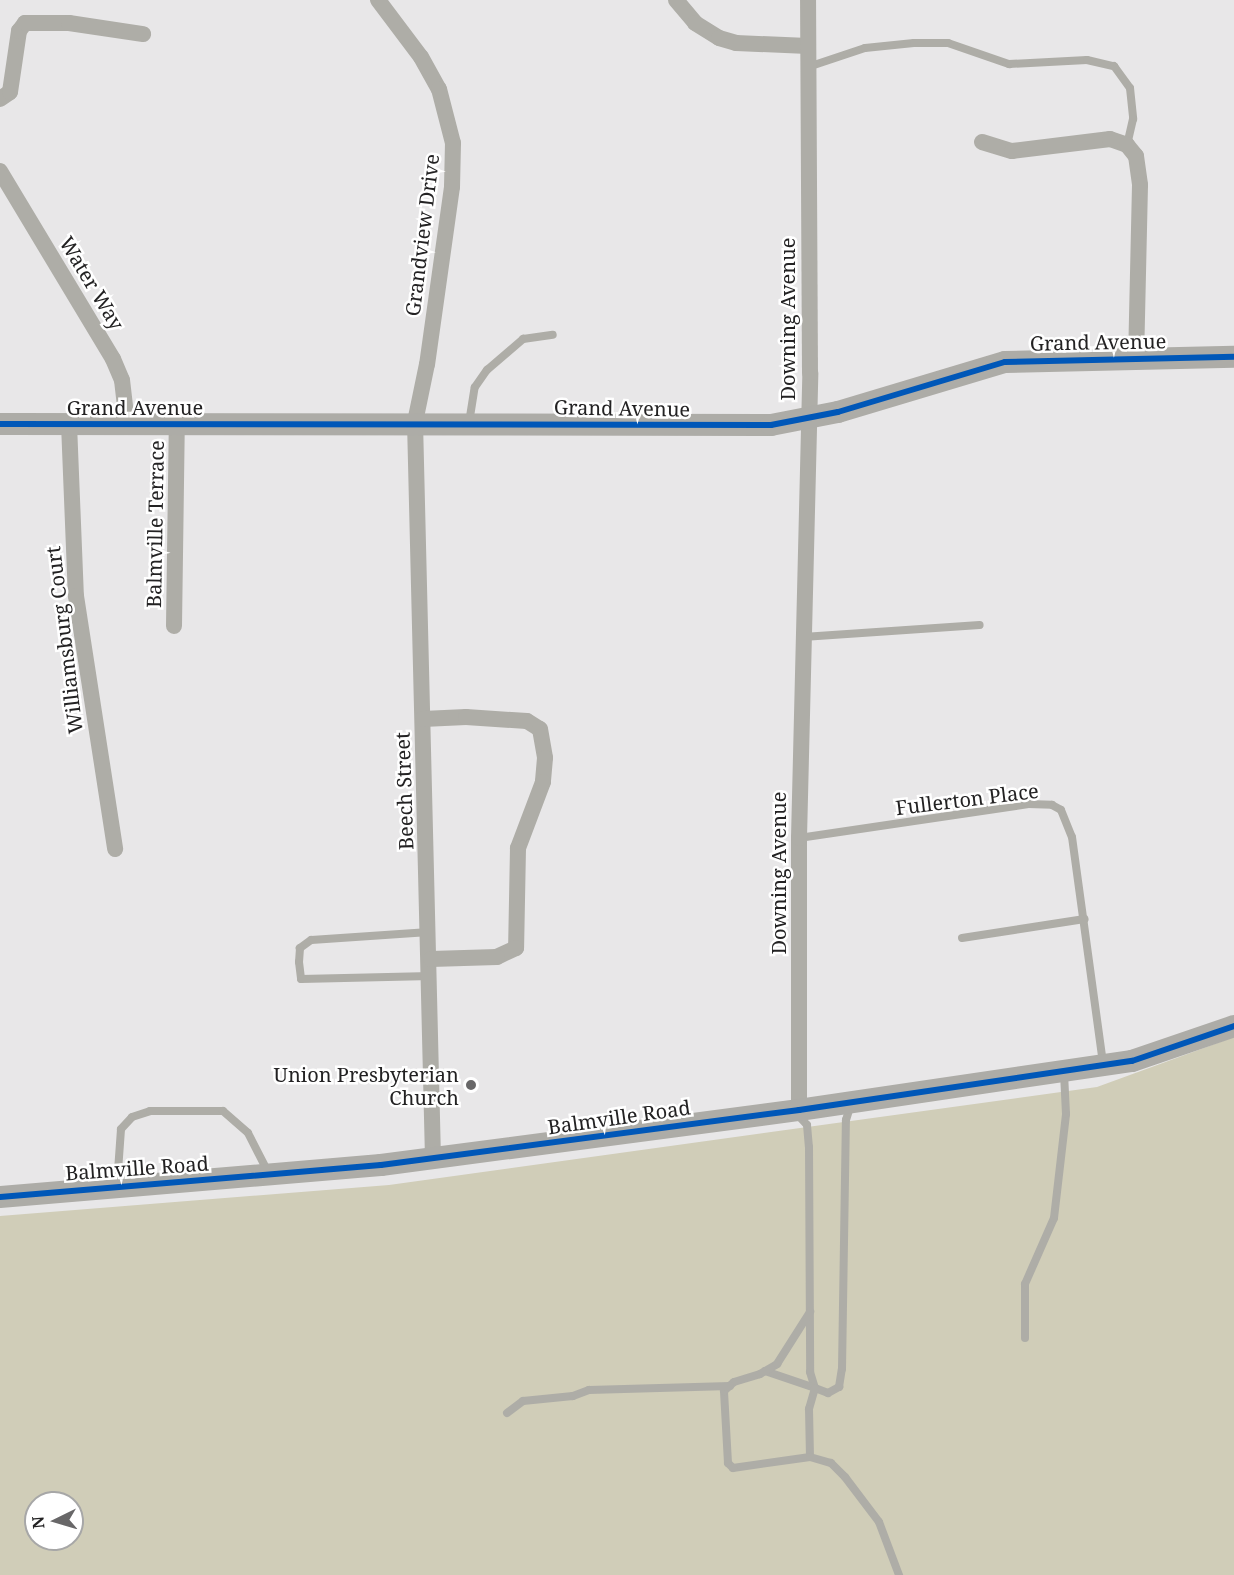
<!DOCTYPE html>
<style>
body{margin:0}
#map{position:relative;width:1234px;height:1575px;overflow:hidden;background:#e8e7e8;font-family:"Noto Serif",serif}
div>[style]{position:absolute}
.green>*{inset:0;background:#d0cdb8}
.lane>*{height:8px;margin:-4px;padding:0 4px;transform-origin:4px;border-radius:4px;background:#aeada7}
.street>*{height:16px;margin:-8px;padding:0 8px;transform-origin:8px;border-radius:8px;background:#aeada7}
.secondary>*{height:22px;margin:-11px;padding:0 11px;transform-origin:11px;border-radius:11px;background:#adaca7}
.cycleway>*{height:6px;margin:-3px;padding:0 3px;transform-origin:3px;border-radius:3px;background:#0057b8}
.dots>*{width:16px;height:16px;translate:-50% -50%;box-sizing:border-box;border:3px solid #fff;border-radius:50%}
span{translate:-50% -50%;white-space:nowrap;text-align:center;line-height:1.15;-webkit-text-stroke:5px #fff;paint-order:stroke}
.street-label{font-size:20px;color:#232223}
.poi-label{font-size:20px;color:#232223}
.right{translate:-100% -50%;text-align:right}
.north{position:absolute;left:24px;top:1491px;width:60px;height:60px;box-sizing:border-box;background:#fff;border:2px solid #a7a7a7;border-radius:50%;rotate:265deg;font-size:16px;font-weight:700;line-height:24px;text-align:center;color:#232223}
.north::after{content:'';display:block;margin:auto;width:21px;height:27px;background:#686768;clip-path:polygon(50% 0,100% 100%,50% 72%,0 100%)}
</style>
<div id="map">
<div class="green">
<div style="clip-path:polygon(evenodd,1234px 1037px,1234px 1575px,0 1575px,0 1216px,389px 1185px,1097px 1087px,1234px 1037px,36px 1503px,72px 1503px,72px 1539px,36px 1539px,36px 1503px)"></div>
</div>
<div class="lane">
<div style="left:808px;top:67px;width:60px;rotate:-18.4deg"></div>
<div style="left:865px;top:48px;width:49px;rotate:-5.8deg"></div>
<div style="left:914px;top:43px;width:34px"></div>
<div style="left:948px;top:43px;width:65px;rotate:19deg"></div>
<div style="left:1009px;top:64px;width:78px;rotate:-2.9deg"></div>
<div style="left:1087px;top:60px;width:28px;rotate:13deg"></div>
<div style="left:1114px;top:66px;width:27px;rotate:54deg"></div>
<div style="left:1130px;top:88px;width:31px;rotate:84deg"></div>
<div style="left:1133px;top:119px;width:27px;rotate:103deg"></div>
<div style="left:469px;top:423px;width:36px;rotate:-81deg"></div>
<div style="left:475px;top:387px;width:21px;rotate:-55deg"></div>
<div style="left:487px;top:370px;width:48px;rotate:-40.7deg"></div>
<div style="left:523px;top:339px;width:30px;rotate:-8deg"></div>
<div style="left:803px;top:637px;width:177px;rotate:-3.9deg"></div>
<div style="left:799px;top:838px;width:232px;rotate:-8.4deg"></div>
<div style="left:1028px;top:804px;width:24px;rotate:2deg"></div>
<div style="left:1052px;top:805px;width:10px;rotate:29deg"></div>
<div style="left:1061px;top:810px;width:29px;rotate:68deg"></div>
<div style="left:1072px;top:837px;width:229px;rotate:82.2deg"></div>
<div style="left:429px;top:932px;width:118px;rotate:176.1deg"></div>
<div style="left:311px;top:940px;width:14px;rotate:144deg"></div>
<div style="left:300px;top:948px;width:14px;rotate:94deg"></div>
<div style="left:299px;top:962px;width:17px;rotate:83deg"></div>
<div style="left:301px;top:979px;width:130px;rotate:-1.3deg"></div>
<div style="left:962px;top:938px;width:124px;rotate:-8.8deg"></div>
<div style="left:796px;top:1113px;width:16px;rotate:47deg"></div>
<div style="left:807px;top:1125px;width:22px;rotate:85deg"></div>
<div style="left:809px;top:1147px;width:225px;rotate:89.7deg"></div>
<div style="left:810px;top:1372px;width:17px;rotate:73deg"></div>
<div style="left:815px;top:1388px;width:14px;rotate:21deg"></div>
<div style="left:828px;top:1393px;width:13px;rotate:-29deg"></div>
<div style="left:839px;top:1387px;width:18px;rotate:-81deg"></div>
<div style="left:842px;top:1369px;width:249px;rotate:-89.1deg"></div>
<div style="left:846px;top:1120px;width:17px;rotate:-73deg"></div>
<div style="left:117px;top:1185px;width:56px;rotate:-85.9deg"></div>
<div style="left:121px;top:1129px;width:16px;rotate:-47deg"></div>
<div style="left:132px;top:1117px;width:19px;rotate:-18deg"></div>
<div style="left:150px;top:1111px;width:73px"></div>
<div style="left:223px;top:1111px;width:33px;rotate:41deg"></div>
<div style="left:248px;top:1133px;width:44px;rotate:62.9deg"></div>
<div style="left:1025px;top:1338px;width:54px;rotate:-90deg"></div>
<div style="left:1025px;top:1284px;width:72px;rotate:-66.3deg"></div>
<div style="left:1054px;top:1218px;width:105px;rotate:-83.4deg"></div>
<div style="left:1066px;top:1114px;width:41px;rotate:-92.8deg"></div>
<div style="left:765px;top:1371px;width:53px;rotate:18.8deg"></div>
<div style="left:815px;top:1388px;width:22px;rotate:106deg"></div>
<div style="left:809px;top:1409px;width:48px;rotate:88.8deg"></div>
<div style="left:810px;top:1457px;width:78px;rotate:171.9deg"></div>
<div style="left:733px;top:1468px;width:7px;rotate:-135deg"></div>
<div style="left:728px;top:1463px;width:72px;rotate:-93.2deg"></div>
<div style="left:724px;top:1391px;width:13px;rotate:-42deg"></div>
<div style="left:734px;top:1382px;width:27px;rotate:-17deg"></div>
<div style="left:760px;top:1374px;width:20px;rotate:-30deg"></div>
<div style="left:777px;top:1364px;width:62px;rotate:-57.6deg"></div>
<div style="left:507px;top:1413px;width:20px;rotate:-37deg"></div>
<div style="left:523px;top:1401px;width:50px;rotate:-5.7deg"></div>
<div style="left:573px;top:1396px;width:17px;rotate:-21deg"></div>
<div style="left:589px;top:1390px;width:141px;rotate:-1.6deg"></div>
<div style="left:810px;top:1457px;width:22px;rotate:16deg"></div>
<div style="left:831px;top:1463px;width:20px;rotate:45deg"></div>
<div style="left:845px;top:1477px;width:56px;rotate:52.9deg"></div>
<div style="left:879px;top:1522px;width:57px;rotate:69.3deg"></div>
</div>
<div class="street">
<div style="left:378px;top:0;width:71px;rotate:53deg"></div>
<div style="left:421px;top:57px;width:37px;rotate:61deg"></div>
<div style="left:439px;top:89px;width:56px;rotate:75.5deg"></div>
<div style="left:453px;top:143px;width:44px;rotate:91.3deg"></div>
<div style="left:452px;top:187px;width:179px;rotate:98deg"></div>
<div style="left:427px;top:364px;width:59px;rotate:101.7deg"></div>
<div style="left:415px;top:422px;width:736px;rotate:88.6deg"></div>
<div style="left:676px;top:0;width:30px;rotate:50deg"></div>
<div style="left:695px;top:23px;width:28px;rotate:32deg"></div>
<div style="left:719px;top:38px;width:18px;rotate:16deg"></div>
<div style="left:736px;top:43px;width:72px;rotate:2.4deg"></div>
<div style="left:0;top:99px;width:12px;rotate:-35deg"></div>
<div style="left:10px;top:92px;width:62px;rotate:-81.6deg"></div>
<div style="left:19px;top:31px;width:10px;rotate:-53deg"></div>
<div style="left:25px;top:23px;width:44px"></div>
<div style="left:69px;top:23px;width:75px;rotate:8.5deg"></div>
<div style="left:982px;top:142px;width:31px;rotate:17deg"></div>
<div style="left:1012px;top:151px;width:99px;rotate:-7deg"></div>
<div style="left:1110px;top:139px;width:18px;rotate:19deg"></div>
<div style="left:1127px;top:145px;width:14px;rotate:51deg"></div>
<div style="left:1136px;top:156px;width:29px;rotate:82deg"></div>
<div style="left:1140px;top:185px;width:172px;rotate:91.3deg"></div>
<div style="left:0;top:171px;width:219px;rotate:59deg"></div>
<div style="left:113px;top:359px;width:23px;rotate:67deg"></div>
<div style="left:122px;top:380px;width:43px;rotate:83.4deg"></div>
<div style="left:69px;top:424px;width:172px;rotate:87.7deg"></div>
<div style="left:76px;top:596px;width:256px;rotate:81.2deg"></div>
<div style="left:174px;top:626px;width:203px;rotate:-89.2deg"></div>
<div style="left:423px;top:719px;width:43px;rotate:-2.7deg"></div>
<div style="left:466px;top:717px;width:61px;rotate:3.8deg"></div>
<div style="left:527px;top:721px;width:15px;rotate:32deg"></div>
<div style="left:540px;top:729px;width:29px;rotate:80deg"></div>
<div style="left:545px;top:758px;width:24px;rotate:95deg"></div>
<div style="left:543px;top:782px;width:71px;rotate:110.7deg"></div>
<div style="left:518px;top:848px;width:100px;rotate:91.1deg"></div>
<div style="left:516px;top:948px;width:21px;rotate:155deg"></div>
<div style="left:497px;top:957px;width:66px;rotate:178.3deg"></div>
<div style="left:799px;top:1110px;width:272px;rotate:-90deg"></div>
<div style="left:799px;top:838px;width:465px;rotate:-88.6deg"></div>
<div style="left:810px;top:373px;width:373px;rotate:-90.3deg"></div>
</div>
<div class="secondary">
<div style="left:0;top:424px;width:771px;rotate:0.07deg"></div>
<div style="left:771px;top:425px;width:68px;rotate:-11deg"></div>
<div style="left:838px;top:412px;width:174px;rotate:-16.7deg"></div>
<div style="left:1005px;top:362px;width:229px;rotate:-1.3deg"></div>
<div style="left:0;top:1197px;width:382px;rotate:-4.8deg"></div>
<div style="left:381px;top:1165px;width:422px;rotate:-7.5deg"></div>
<div style="left:799px;top:1110px;width:337px;rotate:-8.4deg"></div>
<div style="left:1132px;top:1061px;width:108px;rotate:-18.9deg"></div>
</div>
<div class="cycleway">
<div style="left:0;top:424px;width:771px;rotate:0.07deg"></div>
<div style="left:771px;top:425px;width:68px;rotate:-11deg"></div>
<div style="left:838px;top:412px;width:174px;rotate:-16.7deg"></div>
<div style="left:1005px;top:362px;width:229px;rotate:-1.3deg"></div>
<div style="left:0;top:1197px;width:382px;rotate:-4.8deg"></div>
<div style="left:381px;top:1165px;width:422px;rotate:-7.5deg"></div>
<div style="left:799px;top:1110px;width:337px;rotate:-8.4deg"></div>
<div style="left:1132px;top:1061px;width:108px;rotate:-18.9deg"></div>
</div>
<div class="dots">
<div style="left:471px;top:1085px;background:#686768"></div>
</div>
<div class="street-label">
<span style="left:422px;top:235px;rotate:-83deg">Grandview Drive</span>
<span style="left:92px;top:283px;rotate:59deg">Water Way</span>
<span style="left:787px;top:319px;rotate:-90deg">Downing Avenue</span>
<span style="left:1098px;top:342px;rotate:-1deg">Grand Avenue</span>
<span style="left:135px;top:407px">Grand Avenue</span>
<span style="left:622px;top:408px;rotate:1deg">Grand Avenue</span>
<span style="left:155px;top:524px;rotate:-89deg">Balmville Terrace</span>
<span style="left:64px;top:640px;rotate:-97deg">Williamsburg Court</span>
<span style="left:404px;top:791px;rotate:-92deg">Beech Street</span>
<span style="left:967px;top:799px;rotate:-7deg">Fullerton Place</span>
<span style="left:778px;top:873px;rotate:-90deg">Downing Avenue</span>
<span style="left:619px;top:1117px;rotate:-8deg">Balmville Road</span>
<span style="left:137px;top:1168px;rotate:-4deg">Balmville Road</span>
</div>
<div class="poi-label">
<span class="right" style="left:459px;top:1086px">Union Presbyterian<br>Church</span>
</div>
<div class="north">N</div>
</div>
